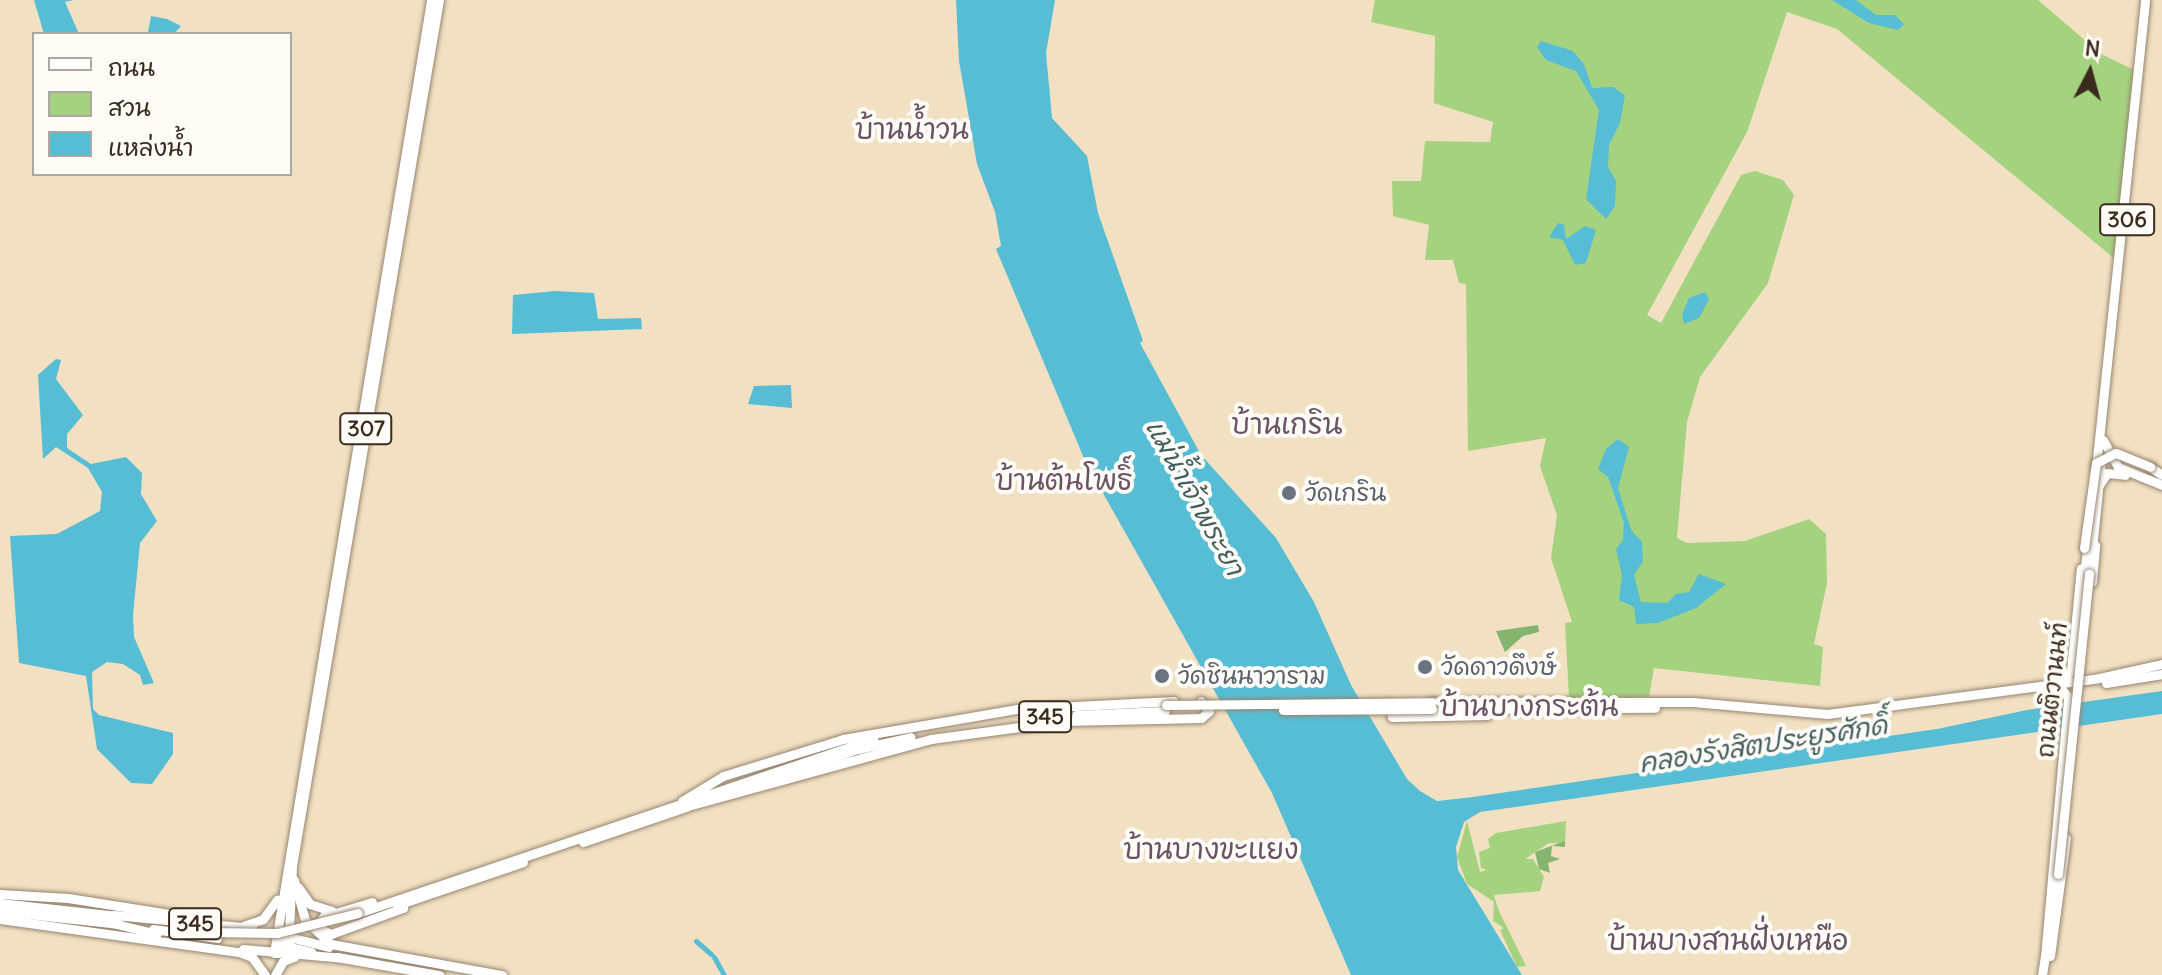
<!DOCTYPE html>
<meta charset="utf-8">
<style>
body{margin:0}
#map{position:relative;width:2162px;height:975px;overflow:hidden;background:#f2e0c3;font-family:Delius,"Playpen Sans Thai",sans-serif}
div>[style]{position:absolute}
.green>*{inset:0;background:#a5d27f}
.forest>*{inset:0;background:#84b46e}
.water>*{inset:0;background:#56bdd4}
.river>*{height:5px;margin:-2.5px;padding:0 2.5px;transform-origin:2.5px;border-radius:2.5px;background:#56bdd4}
.roads{filter:drop-shadow(0 0 2px #968570) drop-shadow(0 0 2px #968570)}
.major>*{height:9px;margin:-4.5px;padding:0 4.5px;transform-origin:4.5px;border-radius:4.5px;background:#fff}
.bridges{filter:drop-shadow(0 0 2px #968570) drop-shadow(0 0 2px #968570)}
.major-bridge>*{height:9px;margin:-4.5px;padding:0 4.5px;transform-origin:4.5px;border-radius:4.5px;background:#fff}
.dots>*{width:22px;height:22px;translate:-50% -50%;box-sizing:border-box;border:4px solid #fdfcf7;border-radius:50%}
span{translate:-50% -50%;white-space:nowrap;text-align:center;line-height:1.15;-webkit-text-stroke:8px #fdfcf7;paint-order:stroke}
.shield-label span{padding:2px 6px;background:#fdfcf7;border:2px solid;border-radius:6px;-webkit-text-stroke-width:0}
.shield-label{font-size:22px;color:#3b2a1e;font-weight:700}
.worship-label{font-size:24px;color:#5b616d}
.left{translate:0 -50%;text-align:left}
.street-label{font-size:24px;color:#3b2a1e}
.water-label{font-size:26px;color:#445d5e;font-style:italic}
.quarter-label{font-size:28px;color:#6b5264}
.legend{position:absolute;left:32px;top:32px;width:260px;height:144px;box-sizing:border-box;background:#fdfcf7;border:2px solid #afa8a0;margin:0;padding:10px 14px;list-style:none;font-size:24px;color:#3b2a1e}
.legend li{display:flex;align-items:center;gap:16px;height:40px}
.legend b{width:40px;border:2px solid #afa8a0}
.north{position:absolute;left:2050px;top:32px;width:80px;height:80px;-webkit-text-stroke:6px #fdfcf7;paint-order:stroke;rotate:6deg;font-size:22px;font-weight:700;line-height:32px;text-align:center;color:#3b2a1e}
.north::after{content:'';display:block;margin:auto;width:28px;height:36px;background:#3b2a1e;clip-path:polygon(50% 0,100% 100%,50% 72%,0 100%)}
</style>
<div id="map">
<div class="green">
<div style="clip-path:polygon(1375px 0,2038px 0,2101px 54px,2136px 71px,2115px 259px,1837px 29px,1787px 12px,1747px 132px,1647px 315px,1661px 323px,1741px 175px,1755px 171px,1783px 180px,1794px 195px,1768px 283px,1700px 377px,1687px 422px,1677px 538px,1687px 543px,1745px 541px,1809px 519px,1826px 534px,1827px 583px,1814px 644px,1823px 647px,1820px 686px,1654px 668px,1649px 697px,1569px 698px,1565px 623px,1572px 622px,1551px 558px,1557px 515px,1540px 466px,1546px 438px,1468px 451px,1466px 284px,1459px 283px,1453px 260px,1425px 260px,1429px 225px,1393px 216px,1392px 181px,1421px 181px,1425px 141px,1490px 142px,1493px 122px,1434px 103px,1435px 36px,1371px 22px)"></div>
<div style="clip-path:polygon(1467px 821px,1480px 872px,1487px 870px,1481px 868px,1479px 852px,1490px 848px,1488px 839px,1496px 833px,1566px 821px,1565px 844px,1549px 843px,1525px 859px,1533px 859px,1544px 877px,1540px 891px,1494px 895px,1489px 880px,1499px 911px,1526px 966px,1517px 967px,1500px 930px,1504px 928px,1493px 921px,1494px 902px,1467px 884px,1457px 857px)"></div>
</div>
<div class="forest">
<div style="clip-path:polygon(1538px 625px,1539px 632px,1523px 636px,1505px 652px,1496px 631px)"></div>
<div style="clip-path:polygon(1565px 841px,1565px 847px,1552px 846px,1551px 856px,1560px 859px,1548px 863px,1550px 873px,1539px 869px,1535px 852px)"></div>
</div>
<div class="water">
<div style="clip-path:polygon(34px 0,74px 0,65px 2px,79px 34px,44px 34px)"></div>
<div style="clip-path:polygon(956px 0,1055px 0,1046px 53px,1052px 118px,1087px 156px,1098px 213px,1143px 341px,1140px 343px,1201px 455px,1276px 538px,1314px 602px,1351px 685px,1407px 779px,1420px 791px,1437px 801px,1473px 797px,1937px 729px,2027px 710px,2162px 691px,2162px 714px,1480px 812px,1464px 822px,1456px 847px,1458px 870px,1522px 975px,1351px 975px,1272px 793px,1086px 463px,996px 249px,1001px 246px,995px 212px,977px 164px,959px 61px)"></div>
<div style="clip-path:polygon(1832px 0,1856px 0,1876px 15px,1895px 15px,1904px 24px,1898px 30px,1869px 23px)"></div>
<div style="clip-path:polygon(151px 16px,167px 19px,181px 26px,174px 34px,134px 34px,148px 32px)"></div>
<div style="clip-path:polygon(1541px 41px,1573px 51px,1584px 64px,1592px 88px,1613px 87px,1625px 95px,1620px 123px,1609px 145px,1608px 167px,1616px 181px,1615px 206px,1606px 219px,1586px 199px,1599px 110px,1576px 71px,1546px 60px,1537px 47px)"></div>
<div style="clip-path:polygon(1558px 223px,1564px 225px,1566px 239px,1585px 226px,1596px 230px,1586px 263px,1575px 265px,1563px 240px,1549px 237px)"></div>
<div style="clip-path:polygon(555px 291px,594px 293px,598px 319px,641px 318px,642px 329px,512px 334px,513px 295px)"></div>
<div style="clip-path:polygon(1705px 292px,1709px 299px,1699px 318px,1684px 324px,1682px 314px,1689px 298px)"></div>
<div style="clip-path:polygon(56px 359px,61px 360px,56px 379px,83px 415px,67px 434px,67px 448px,91px 464px,126px 457px,142px 473px,141px 494px,157px 521px,140px 543px,133px 615px,134px 637px,154px 683px,143px 685px,140px 675px,123px 664px,107px 662px,92px 672px,93px 709px,99px 715px,173px 733px,173px 754px,152px 784px,131px 783px,97px 749px,86px 676px,19px 663px,10px 536px,57px 534px,100px 511px,102px 492px,88px 468px,56px 447px,43px 459px,38px 375px)"></div>
<div style="clip-path:polygon(791px 385px,792px 408px,748px 404px,754px 386px)"></div>
<div style="clip-path:polygon(1618px 439px,1629px 447px,1618px 488px,1631px 530px,1642px 542px,1643px 561px,1634px 575px,1641px 602px,1667px 603px,1676px 594px,1689px 592px,1699px 574px,1726px 584px,1696px 608px,1658px 623px,1636px 624px,1634px 607px,1619px 600px,1622px 576px,1616px 549px,1623px 540px,1624px 523px,1608px 477px,1598px 469px,1606px 449px)"></div>
</div>
<div class="river">
<div style="left:696px;top:941px;width:20px;rotate:41deg"></div>
<div style="left:714px;top:957px;width:21px;rotate:61deg"></div>
</div>
<div class="roads">
<div class="major">
<div style="left:2103px;top:440px;width:31px;rotate:61deg"></div>
<div style="left:2118px;top:467px;width:48px;rotate:22.2deg"></div>
<div style="left:2150px;top:467px;width:14px;rotate:34deg"></div>
<div style="left:2096px;top:468px;width:471px;rotate:-84deg"></div>
<div style="left:2099px;top:485px;width:14px;rotate:-56deg"></div>
<div style="left:2107px;top:473px;width:18px;rotate:6deg"></div>
<div style="left:2092px;top:549px;width:88px;rotate:-84.2deg"></div>
<div style="left:2084px;top:574px;width:32px;rotate:-83deg"></div>
<div style="left:2092px;top:582px;width:37px;rotate:-85deg"></div>
<div style="left:2062px;top:680px;width:13px;rotate:-45deg"></div>
<div style="left:2071px;top:671px;width:103px;rotate:-84.5deg"></div>
<div style="left:2106px;top:683px;width:57px;rotate:-9.1deg"></div>
<div style="left:1432px;top:702px;width:261px"></div>
<div style="left:1693px;top:702px;width:135px;rotate:5.1deg"></div>
<div style="left:1827px;top:714px;width:274px;rotate:-7.5deg"></div>
<div style="left:2099px;top:678px;width:65px;rotate:-12.5deg"></div>
<div style="left:1389px;top:704px;width:13px;rotate:77deg"></div>
<div style="left:1392px;top:717px;width:95px;rotate:-1.2deg"></div>
<div style="left:1432px;top:709px;width:223px;rotate:-0.3deg"></div>
<div style="left:1076px;top:715px;width:89px;rotate:-2.6deg"></div>
<div style="left:715px;top:797px;width:151px;rotate:-18.6deg"></div>
<div style="left:858px;top:749px;width:54px;rotate:-12.8deg"></div>
<div style="left:682px;top:801px;width:48px;rotate:-31.4deg"></div>
<div style="left:723px;top:776px;width:126px;rotate:-17.1deg"></div>
<div style="left:843px;top:739px;width:177px;rotate:-9.8deg"></div>
<div style="left:1017px;top:709px;width:157px;rotate:-2.9deg"></div>
<div style="left:684px;top:807px;width:256px;rotate:-15.4deg"></div>
<div style="left:931px;top:739px;width:134px;rotate:-7.7deg"></div>
<div style="left:1064px;top:721px;width:137px;rotate:-1.3deg"></div>
<div style="left:1201px;top:718px;width:11px;rotate:-41deg"></div>
<div style="left:1209px;top:711px;width:13px;rotate:-129deg"></div>
<div style="left:583px;top:842px;width:109px;rotate:-18.8deg"></div>
<div style="left:294px;top:880px;width:41px;rotate:74.6deg"></div>
<div style="left:305px;top:920px;width:35px;rotate:43deg"></div>
<div style="left:331px;top:944px;width:174px;rotate:10.3deg"></div>
<div style="left:298px;top:887px;width:21px;rotate:55deg"></div>
<div style="left:310px;top:904px;width:23px;rotate:18deg"></div>
<div style="left:0;top:894px;width:68px;rotate:3.4deg"></div>
<div style="left:68px;top:898px;width:141px;rotate:9deg"></div>
<div style="left:372px;top:902px;width:51px;rotate:163deg"></div>
<div style="left:323px;top:917px;width:12px;rotate:121deg"></div>
<div style="left:317px;top:927px;width:16px;rotate:27deg"></div>
<div style="left:331px;top:934px;width:77px;rotate:-19.9deg"></div>
<div style="left:0;top:903px;width:118px;rotate:6.3deg"></div>
<div style="left:397px;top:905px;width:133px;rotate:-18.8deg"></div>
<div style="left:0;top:911px;width:120px;rotate:6.2deg"></div>
<div style="left:358px;top:913px;width:544px;rotate:-18.67deg"></div>
<div style="left:114px;top:915px;width:139px;rotate:5.4deg"></div>
<div style="left:0;top:919px;width:241px;rotate:7.9deg"></div>
<div style="left:239px;top:952px;width:14px;rotate:21deg"></div>
<div style="left:252px;top:957px;width:22px;rotate:54deg"></div>
<div style="left:112px;top:923px;width:46px;rotate:13.7deg"></div>
<div style="left:243px;top:926px;width:21px;rotate:-19deg"></div>
<div style="left:263px;top:919px;width:24px;rotate:-54deg"></div>
<div style="left:153px;top:929px;width:65px;rotate:8deg"></div>
<div style="left:285px;top:936px;width:45px;rotate:14deg"></div>
<div style="left:283px;top:937px;width:13px;rotate:51deg"></div>
<div style="left:291px;top:947px;width:21px;rotate:14deg"></div>
<div style="left:243px;top:949px;width:100px;rotate:5.1deg"></div>
<div style="left:274px;top:953px;width:966px;rotate:-80.64deg"></div>
<div style="left:278px;top:953px;width:23px;rotate:-61deg"></div>
<div style="left:289px;top:933px;width:67px;rotate:-87.4deg"></div>
<div style="left:292px;top:866px;width:878px;rotate:-80.37deg"></div>
<div style="left:2050px;top:956px;width:119px;rotate:-82.3deg"></div>
<div style="left:337px;top:957px;width:104px;rotate:10deg"></div>
<div style="left:2045px;top:957px;width:261px;rotate:-84.9deg"></div>
<div style="left:2068px;top:697px;width:14px;rotate:-129deg"></div>
<div style="left:275px;top:975px;width:16px;rotate:-60deg"></div>
<div style="left:283px;top:961px;width:12px;rotate:-20deg"></div>
<div style="left:2042px;top:975px;width:20px;rotate:-81deg"></div>
</div>
</div>
<div class="bridges">
<div class="major-bridge">
<div style="left:2084px;top:548px;width:86px;rotate:-82deg"></div>
<div style="left:2096px;top:463px;width:22px;rotate:-27deg"></div>
<div style="left:2116px;top:453px;width:37px;rotate:22deg"></div>
<div style="left:1166px;top:705px;width:266px;rotate:-0.6deg"></div>
<div style="left:1283px;top:710px;width:149px;rotate:-0.4deg"></div>
<div style="left:2058px;top:874px;width:302px;rotate:-84.1deg"></div>
<div style="left:207px;top:932px;width:70px;rotate:0.8deg"></div>
<div style="left:277px;top:933px;width:83px;rotate:-13.9deg"></div>
</div>
</div>
<div class="dots">
<div style="left:1289px;top:493px;background:#6b7280"></div>
<div style="left:1425px;top:667px;background:#6b7280"></div>
<div style="left:1162px;top:676px;background:#6b7280"></div>
</div>
<div class="shield-label">
<span style="left:2127px;top:220px">306</span>
<span style="left:366px;top:429px">307</span>
<span style="left:1045px;top:717px">345</span>
<span style="left:195px;top:924px">345</span>
</div>
<div class="worship-label">
<span class="left" style="left:1305px;top:493px">วัดเกริน</span>
<span class="left" style="left:1441px;top:667px">วัดดาวดึงษ์</span>
<span class="left" style="left:1178px;top:676px">วัดชินนาวาราม</span>
</div>
<div class="street-label">
<span style="left:2052px;top:690px;rotate:-84deg">ถนนติวานนท์</span>
</div>
<div class="water-label">
<span style="left:1195px;top:497px;rotate:61deg">แม่น้ำเจ้าพระยา</span>
<span style="left:1763px;top:744px;rotate:-9deg">คลองรังสิตประยูรศักดิ์</span>
</div>
<div class="quarter-label">
<span style="left:912px;top:129px">บ้านน้ำวน</span>
<span style="left:1287px;top:424px">บ้านเกริน</span>
<span style="left:1064px;top:480px">บ้านต้นโพธิ์</span>
<span style="left:1529px;top:706px">บ้านบางกระต้น</span>
<span style="left:1211px;top:849px">บ้านบางขะแยง</span>
<span style="left:1728px;top:940px">บ้านบางสานฝั่งเหนือ</span>
</div>
<ul class="legend">
<li><b style="height:10px;background:#fff"></b>ถนน</li>
<li><b style="height:22px;background:#a5d27f"></b>สวน</li>
<li><b style="height:22px;background:#56bdd4"></b>แหล่งน้ำ</li>
</ul>
<div class="north">N</div>
</div>
